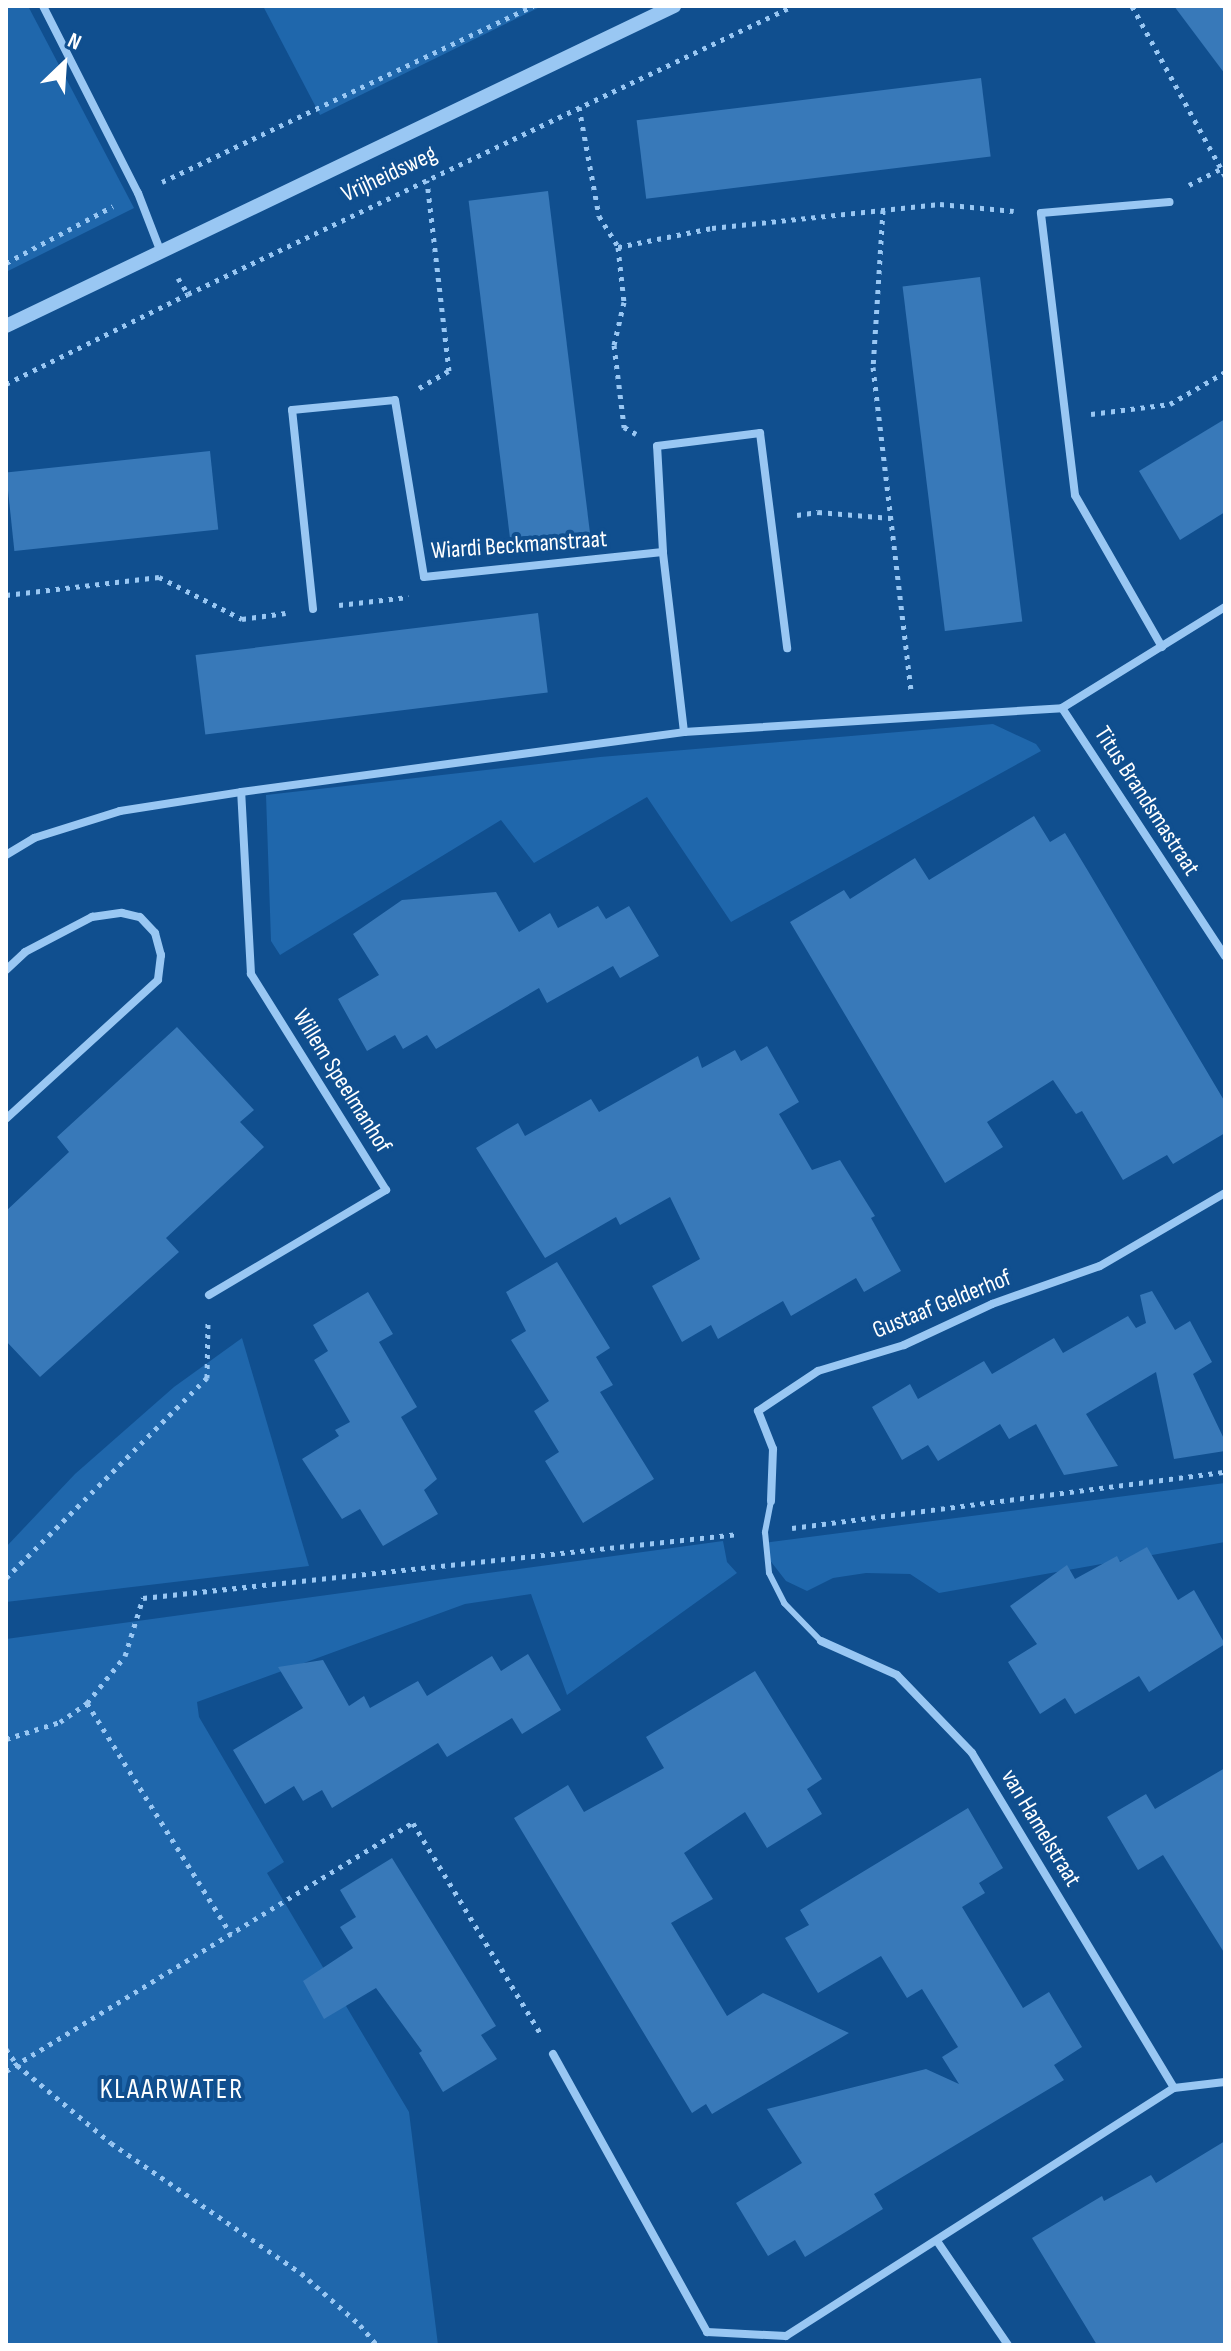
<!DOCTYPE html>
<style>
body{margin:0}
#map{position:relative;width:1231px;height:2351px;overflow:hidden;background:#104f8f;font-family:"Sofia Sans Condensed",sans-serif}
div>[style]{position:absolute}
.green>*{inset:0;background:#1f67ac}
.building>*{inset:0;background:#3879b9;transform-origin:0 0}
.path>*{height:5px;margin-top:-2.5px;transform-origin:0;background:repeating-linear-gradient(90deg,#99c7f3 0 4px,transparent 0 10px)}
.service>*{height:6px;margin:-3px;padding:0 3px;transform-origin:3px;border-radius:3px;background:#99c7f3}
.minor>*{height:8px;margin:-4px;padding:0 4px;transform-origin:4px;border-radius:4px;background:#99c7f3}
.tertiary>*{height:14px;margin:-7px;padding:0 7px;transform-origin:7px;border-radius:7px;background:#99c7f3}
span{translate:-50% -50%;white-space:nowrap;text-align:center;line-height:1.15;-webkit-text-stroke:8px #104f8f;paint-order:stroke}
.street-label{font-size:24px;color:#fff}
.quarter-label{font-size:28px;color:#fff;letter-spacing:2px}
.frame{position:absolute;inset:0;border:8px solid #fff;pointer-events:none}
.north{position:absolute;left:24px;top:24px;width:80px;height:80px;-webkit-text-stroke:6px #104f8f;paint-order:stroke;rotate:25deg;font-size:22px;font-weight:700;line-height:32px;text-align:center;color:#fff}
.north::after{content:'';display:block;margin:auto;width:28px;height:36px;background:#fff;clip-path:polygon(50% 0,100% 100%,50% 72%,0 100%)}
</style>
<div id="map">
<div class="green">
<div style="clip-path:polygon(6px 6px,28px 6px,134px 208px,6px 272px)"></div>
<div style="clip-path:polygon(263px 6px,542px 6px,320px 115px)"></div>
<div style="clip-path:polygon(993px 724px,1036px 744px,1041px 751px,731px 922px,647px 797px,534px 863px,501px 820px,280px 955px,271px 941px,266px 795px,600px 757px)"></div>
<div style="clip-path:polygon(242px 1338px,309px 1566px,6px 1602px,6px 1547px,75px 1474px,174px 1387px)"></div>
<div style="clip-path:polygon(1225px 1483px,1225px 1542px,939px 1593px,910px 1574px,866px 1573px,833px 1578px,807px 1591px,786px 1581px,765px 1554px,763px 1543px)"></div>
<div style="clip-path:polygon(723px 1541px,727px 1562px,737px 1573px,567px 1695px,531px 1594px,465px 1604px,197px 1702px,199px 1717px,284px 1862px,267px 1873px,409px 2112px,438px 2345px,6px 2345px,6px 1639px)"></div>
</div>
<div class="building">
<div style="clip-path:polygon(1174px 6px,1225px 6px,1225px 74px)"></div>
<div style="left:981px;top:78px;width:79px;height:347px;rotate:83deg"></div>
<div style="left:548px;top:191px;width:345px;height:80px;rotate:83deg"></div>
<div style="left:980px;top:277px;width:347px;height:78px;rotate:83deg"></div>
<div style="clip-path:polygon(1225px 419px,1225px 512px,1180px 540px,1139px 471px)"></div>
<div style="left:210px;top:451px;width:79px;height:205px;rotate:84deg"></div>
<div style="left:538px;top:613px;width:80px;height:345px;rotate:83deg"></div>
<div style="clip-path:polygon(1034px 816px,1050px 842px,1065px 833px,1088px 871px,1225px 1102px,1225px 1133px,1173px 1164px,1167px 1155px,1123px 1180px,1082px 1111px,1076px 1114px,1053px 1080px,987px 1122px,1003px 1147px,945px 1183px,790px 922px,844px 890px,850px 899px,915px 858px,929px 880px)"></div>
<div style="clip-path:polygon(496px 892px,519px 932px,550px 913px,558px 928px,598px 906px,606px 919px,629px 906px,659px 956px,620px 978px,613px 966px,547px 1003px,539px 988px,436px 1049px,427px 1035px,403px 1049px,395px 1035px,367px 1051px,338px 999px,379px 975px,353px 934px,402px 900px)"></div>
<div style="clip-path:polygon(177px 1027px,254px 1110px,240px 1122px,264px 1147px,166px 1238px,179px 1252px,40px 1377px,6px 1341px,6px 1211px,69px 1152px,57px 1137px)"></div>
<div style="clip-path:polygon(767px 1046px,799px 1102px,779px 1114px,812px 1170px,840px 1160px,875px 1216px,871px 1218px,901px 1271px,864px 1292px,856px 1278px,791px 1316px,783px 1301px,718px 1339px,711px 1325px,682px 1342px,652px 1286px,700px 1259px,670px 1197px,620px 1225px,616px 1217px,545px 1258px,476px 1148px,518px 1123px,525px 1136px,591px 1099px,599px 1112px,698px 1056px,702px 1068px,735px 1050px,741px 1061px)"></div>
<div style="clip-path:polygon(557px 1262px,610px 1348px,596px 1357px,613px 1385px,600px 1392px,654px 1479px,583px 1523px,545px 1461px,559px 1452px,534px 1411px,549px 1401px,511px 1340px,526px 1331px,506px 1292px)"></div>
<div style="clip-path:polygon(1152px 1291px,1175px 1330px,1190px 1321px,1212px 1362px,1193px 1374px,1225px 1441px,1225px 1451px,1174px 1459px,1156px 1372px,1086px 1414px,1118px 1466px,1064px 1475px,1036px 1424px,1009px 1439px,1000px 1424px,938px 1461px,928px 1445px,902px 1460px,872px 1407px,910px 1384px,918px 1399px,984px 1361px,992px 1374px,1054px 1338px,1063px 1353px,1128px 1316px,1136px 1328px,1146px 1323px,1140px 1295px)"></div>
<div style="clip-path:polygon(368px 1292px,393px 1334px,379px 1342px,417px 1407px,401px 1417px,437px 1479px,424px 1490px,438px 1514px,383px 1546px,360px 1509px,342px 1519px,302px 1459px,339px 1436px,335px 1430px,350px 1422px,314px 1360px,328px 1351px,313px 1325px)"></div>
<div style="clip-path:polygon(1147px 1547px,1178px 1600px,1194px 1590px,1225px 1644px,1149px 1692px,1139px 1676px,1075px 1714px,1065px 1698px,1040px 1714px,1008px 1662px,1037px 1644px,1010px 1606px,1067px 1565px,1075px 1579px,1117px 1556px,1120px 1562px)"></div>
<div style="clip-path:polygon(528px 1654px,561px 1710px,522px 1734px,512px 1718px,447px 1757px,438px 1743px,332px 1808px,322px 1790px,303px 1801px,294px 1786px,265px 1804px,233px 1750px,303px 1708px,278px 1667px,323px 1660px,349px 1706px,364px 1696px,370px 1708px,418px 1681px,427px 1696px,492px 1656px,501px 1671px)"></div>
<div style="clip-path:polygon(755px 1671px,822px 1779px,807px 1789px,822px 1814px,767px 1848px,745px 1812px,684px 1853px,713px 1899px,671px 1923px,727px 2016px,763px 1993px,849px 2033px,712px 2114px,706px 2104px,692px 2113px,514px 1818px,568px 1785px,584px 1812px,664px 1768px,646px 1737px)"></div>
<div style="clip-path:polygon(1225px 1768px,1225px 1954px,1163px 1855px,1138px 1870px,1107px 1817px,1146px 1794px,1155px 1809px)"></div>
<div style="clip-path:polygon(968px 1808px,1003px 1868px,979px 1883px,985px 1893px,962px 1907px,1023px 2008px,1049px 1992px,1082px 2047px,1054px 2065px,1064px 2080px,874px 2194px,883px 2209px,805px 2257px,795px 2240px,768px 2256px,736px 2203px,802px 2163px,767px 2109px,926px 2069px,959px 2084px,942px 2057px,958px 2047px,922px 1989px,907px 1998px,881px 1956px,818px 1993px,785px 1938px,809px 1925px,800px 1910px)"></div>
<div style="clip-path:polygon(392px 1858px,496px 2026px,481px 2035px,497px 2059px,443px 2092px,419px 2053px,422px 2051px,376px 1988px,324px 2019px,303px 1981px,353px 1948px,340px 1927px,356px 1917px,340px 1890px)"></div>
<div style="clip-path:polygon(1225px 2141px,1225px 2345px,1097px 2345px,1032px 2238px,1102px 2196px,1104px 2201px,1151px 2175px,1156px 2183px)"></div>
</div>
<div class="path">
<div style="left:1132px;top:6px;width:194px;rotate:61.3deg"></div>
<div style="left:579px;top:107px;width:111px;rotate:79.6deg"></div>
<div style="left:599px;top:216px;width:36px;rotate:58deg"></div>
<div style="left:618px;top:247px;width:55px;rotate:83.8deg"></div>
<div style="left:624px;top:302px;width:44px;rotate:103.1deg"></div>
<div style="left:614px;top:345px;width:83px;rotate:83deg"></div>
<div style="left:624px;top:427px;width:14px;rotate:30deg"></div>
<div style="left:162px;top:182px;width:411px;rotate:-25.4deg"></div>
<div style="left:1189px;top:185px;width:35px;rotate:-27deg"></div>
<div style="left:883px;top:210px;width:157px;rotate:93.6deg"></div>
<div style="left:873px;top:367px;width:325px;rotate:83.3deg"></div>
<div style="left:618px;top:247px;width:96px;rotate:-11.4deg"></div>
<div style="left:712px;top:228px;width:229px;rotate:-6deg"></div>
<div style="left:940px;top:204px;width:74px;rotate:5.4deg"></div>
<div style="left:6px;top:263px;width:121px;rotate:-28deg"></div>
<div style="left:178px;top:278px;width:19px;rotate:58deg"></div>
<div style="left:6px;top:384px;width:203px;rotate:-26.3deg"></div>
<div style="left:188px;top:294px;width:670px;rotate:-25.46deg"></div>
<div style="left:419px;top:388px;width:34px;rotate:-30deg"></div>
<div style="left:449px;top:371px;width:192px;rotate:-96.6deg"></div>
<div style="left:1091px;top:414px;width:80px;rotate:-7.2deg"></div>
<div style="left:1170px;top:404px;width:64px;rotate:-30.2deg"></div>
<div style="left:797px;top:515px;width:21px;rotate:-8deg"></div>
<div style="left:818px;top:512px;width:73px;rotate:4.7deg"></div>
<div style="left:6px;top:595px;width:154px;rotate:-6.7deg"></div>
<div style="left:159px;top:577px;width:93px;rotate:26.8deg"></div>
<div style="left:242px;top:619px;width:44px;rotate:-7.8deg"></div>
<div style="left:339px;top:605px;width:70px;rotate:-6.5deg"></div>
<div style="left:792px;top:1528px;width:437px;rotate:-7.4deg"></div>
<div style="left:6px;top:1578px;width:284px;rotate:-44.9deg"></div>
<div style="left:207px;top:1378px;width:58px;rotate:-89deg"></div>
<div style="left:87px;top:1703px;width:272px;rotate:58.1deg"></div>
<div style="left:6px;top:1739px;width:57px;rotate:-17.5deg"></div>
<div style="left:60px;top:1722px;width:33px;rotate:-35deg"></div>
<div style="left:87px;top:1703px;width:60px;rotate:-51deg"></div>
<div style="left:125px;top:1656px;width:61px;rotate:-72.8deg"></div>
<div style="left:143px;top:1598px;width:599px;rotate:-6.13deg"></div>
<div style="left:6px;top:2049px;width:19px;rotate:55deg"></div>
<div style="left:17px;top:2065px;width:122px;rotate:39.7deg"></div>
<div style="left:111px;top:2143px;width:230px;rotate:34.4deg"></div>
<div style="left:301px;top:2273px;width:79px;rotate:41.4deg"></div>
<div style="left:360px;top:2325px;width:26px;rotate:50deg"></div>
<div style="left:6px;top:2071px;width:477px;rotate:-31.4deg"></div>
<div style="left:413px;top:1823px;width:247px;rotate:58.8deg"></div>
</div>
<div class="service">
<div style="left:771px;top:1501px;width:32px;rotate:101deg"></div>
<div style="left:765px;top:1532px;width:41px;rotate:84.4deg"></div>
<div style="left:769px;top:1573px;width:34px;rotate:63deg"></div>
<div style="left:784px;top:1603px;width:53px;rotate:45.8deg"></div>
</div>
<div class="minor">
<div style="left:43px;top:6px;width:210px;rotate:63.1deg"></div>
<div style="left:138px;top:193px;width:61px;rotate:68.9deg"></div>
<div style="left:313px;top:609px;width:200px;rotate:-96deg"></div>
<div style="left:292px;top:410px;width:103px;rotate:-5.5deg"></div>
<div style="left:395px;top:400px;width:179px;rotate:80.7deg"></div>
<div style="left:424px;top:577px;width:240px;rotate:-6deg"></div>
<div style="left:1162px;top:647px;width:175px;rotate:-119.8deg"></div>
<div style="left:1075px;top:495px;width:284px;rotate:-96.9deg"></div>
<div style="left:1041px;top:213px;width:129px;rotate:-4.9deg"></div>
<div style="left:1062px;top:708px;width:297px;rotate:56.7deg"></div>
<div style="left:684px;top:732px;width:181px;rotate:-96.7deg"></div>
<div style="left:663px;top:552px;width:106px;rotate:-93.2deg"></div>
<div style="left:657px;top:446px;width:104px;rotate:-7.2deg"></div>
<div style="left:760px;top:433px;width:217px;rotate:82.8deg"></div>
<div style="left:6px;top:855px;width:33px;rotate:-31deg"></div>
<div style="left:34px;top:838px;width:90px;rotate:-17.4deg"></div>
<div style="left:120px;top:811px;width:122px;rotate:-8.9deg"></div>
<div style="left:241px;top:792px;width:447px;rotate:-7.7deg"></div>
<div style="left:684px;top:732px;width:379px;rotate:-3.6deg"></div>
<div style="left:1062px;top:708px;width:192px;rotate:-31.8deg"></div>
<div style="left:6px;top:970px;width:26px;rotate:-43deg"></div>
<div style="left:25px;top:952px;width:76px;rotate:-27.6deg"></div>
<div style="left:92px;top:917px;width:30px;rotate:-8deg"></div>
<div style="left:122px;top:913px;width:18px;rotate:13deg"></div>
<div style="left:140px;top:917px;width:22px;rotate:47deg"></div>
<div style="left:155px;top:933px;width:23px;rotate:75deg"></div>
<div style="left:161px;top:955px;width:25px;rotate:97deg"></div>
<div style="left:158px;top:980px;width:206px;rotate:137.6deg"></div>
<div style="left:209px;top:1295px;width:206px;rotate:-30.7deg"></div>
<div style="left:386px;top:1190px;width:255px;rotate:-122deg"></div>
<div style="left:251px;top:974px;width:182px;rotate:-93.1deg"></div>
<div style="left:771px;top:1501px;width:52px;rotate:-87.8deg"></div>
<div style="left:773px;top:1449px;width:41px;rotate:-111.5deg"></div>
<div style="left:758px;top:1411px;width:72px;rotate:-33.7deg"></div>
<div style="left:818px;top:1371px;width:90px;rotate:-16.8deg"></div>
<div style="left:904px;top:1345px;width:97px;rotate:-25deg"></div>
<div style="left:992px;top:1304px;width:114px;rotate:-19.4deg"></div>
<div style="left:1100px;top:1266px;width:145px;rotate:-30.3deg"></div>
<div style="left:821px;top:1641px;width:83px;rotate:24.1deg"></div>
<div style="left:897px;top:1675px;width:108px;rotate:46.1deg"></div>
<div style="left:972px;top:1753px;width:391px;rotate:58.9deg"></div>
<div style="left:553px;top:2054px;width:318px;rotate:61deg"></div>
<div style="left:707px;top:2332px;width:79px;rotate:2.9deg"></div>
<div style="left:786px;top:2336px;width:460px;rotate:-32.6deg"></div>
<div style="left:1174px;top:2088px;width:51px;rotate:-6.7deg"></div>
<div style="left:937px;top:2241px;width:126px;rotate:55.7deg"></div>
</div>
<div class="tertiary">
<div style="left:6px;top:326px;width:741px;rotate:-25.6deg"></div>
</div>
<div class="street-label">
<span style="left:389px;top:174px;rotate:-25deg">Vrijheidsweg</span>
<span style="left:519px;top:545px;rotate:-4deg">Wiardi Beckmanstraat</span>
<span style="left:1147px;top:801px;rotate:57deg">Titus Brandsmastraat</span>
<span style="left:342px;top:1081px;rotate:58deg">Willem Speelmanhof</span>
<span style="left:942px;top:1304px;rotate:-22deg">Gustaaf Gelderhof</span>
<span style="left:1041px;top:1828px;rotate:59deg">van Hamelstraat</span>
</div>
<div class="quarter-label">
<span style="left:172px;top:2090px">KLAARWATER</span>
</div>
<div class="frame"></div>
<div class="north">N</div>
</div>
